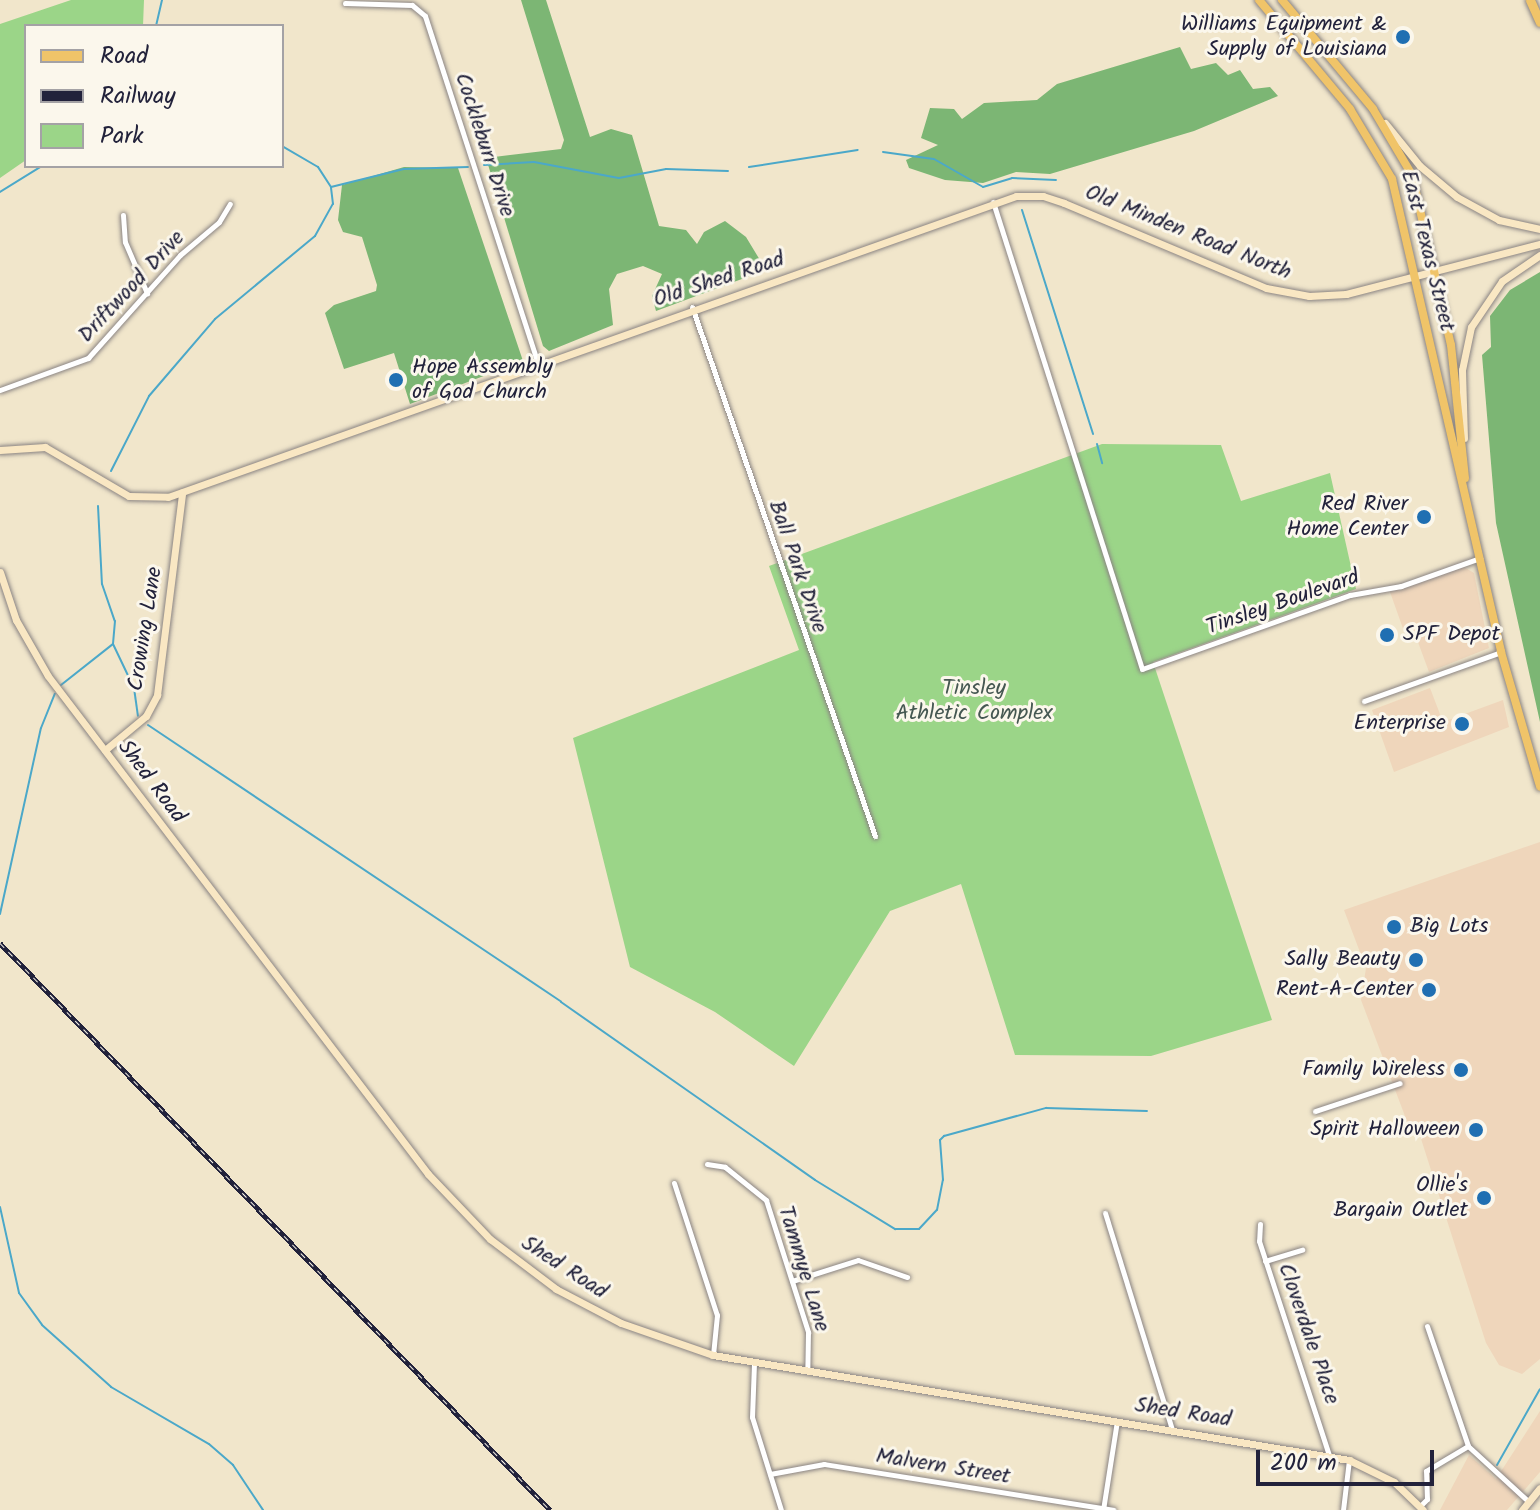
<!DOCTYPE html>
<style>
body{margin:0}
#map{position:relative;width:1540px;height:1510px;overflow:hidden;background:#f1e6cb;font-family:Kalam,sans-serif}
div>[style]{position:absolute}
.built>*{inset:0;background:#efd6bb}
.green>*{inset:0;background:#9bd588}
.forest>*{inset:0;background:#7cb674}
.stream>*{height:2px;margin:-1px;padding:0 1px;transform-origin:1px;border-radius:1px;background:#4ba8c9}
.roads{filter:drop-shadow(0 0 2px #8a8483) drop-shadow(0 0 2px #8a8483)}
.street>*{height:5px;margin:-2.5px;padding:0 2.5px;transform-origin:2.5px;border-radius:2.5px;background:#fff}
.secondary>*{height:7px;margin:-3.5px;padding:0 3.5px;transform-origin:3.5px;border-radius:3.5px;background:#f9e7c3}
.primary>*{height:8px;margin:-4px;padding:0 4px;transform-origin:4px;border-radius:4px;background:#f0c469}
.highway>*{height:9px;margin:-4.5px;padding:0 4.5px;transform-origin:4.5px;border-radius:4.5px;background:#f0c469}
.rail>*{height:5px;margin-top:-2.5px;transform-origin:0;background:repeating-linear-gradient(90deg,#fbf7ec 0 6px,#22223b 0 12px);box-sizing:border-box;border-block:2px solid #22223b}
.dots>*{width:22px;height:22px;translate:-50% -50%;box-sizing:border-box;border:4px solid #fbf7ec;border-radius:50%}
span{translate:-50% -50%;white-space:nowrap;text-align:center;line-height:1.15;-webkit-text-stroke:6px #fbf7ec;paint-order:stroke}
.poi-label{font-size:22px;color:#22223b}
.right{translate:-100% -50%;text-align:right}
.left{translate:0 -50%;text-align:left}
.street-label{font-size:22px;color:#22223b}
.park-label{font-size:22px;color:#465852}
.legend{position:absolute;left:24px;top:24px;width:260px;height:144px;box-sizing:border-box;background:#fbf7ec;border:2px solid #a4a2a5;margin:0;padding:10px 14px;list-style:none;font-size:24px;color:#22223b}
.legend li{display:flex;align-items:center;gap:16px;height:40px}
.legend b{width:40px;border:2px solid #a4a2a5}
.scale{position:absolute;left:1256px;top:1450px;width:178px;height:36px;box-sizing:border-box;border:4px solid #22223b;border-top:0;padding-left:10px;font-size:24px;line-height:28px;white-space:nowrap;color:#22223b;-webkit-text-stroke:6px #fbf7ec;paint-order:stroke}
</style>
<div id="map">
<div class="built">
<div style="clip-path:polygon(1464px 567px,1474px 573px,1489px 648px,1429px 672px,1415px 634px,1406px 637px,1390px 592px)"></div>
<div style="clip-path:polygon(1430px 688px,1443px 722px,1503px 700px,1509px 727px,1394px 772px,1372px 710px)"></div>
<div style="clip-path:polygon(1540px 842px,1540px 1359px,1522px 1374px,1499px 1365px,1486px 1343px,1416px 1123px,1408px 1124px,1361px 1000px,1366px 968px,1344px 910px)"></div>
<div style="clip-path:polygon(1540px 1411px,1540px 1472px,1507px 1510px,1440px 1510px,1469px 1455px,1496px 1479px)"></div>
</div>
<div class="green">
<div style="clip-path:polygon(71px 0,144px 0,143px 26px,26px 26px,26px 160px,0 178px,0 24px)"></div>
<div style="clip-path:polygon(1102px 444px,1221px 445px,1241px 501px,1330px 473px,1356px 589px,1153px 662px,1272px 1020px,1151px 1056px,1015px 1055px,961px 884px,890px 911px,794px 1066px,715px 1012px,630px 967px,573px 738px,799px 650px,769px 566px)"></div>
</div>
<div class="forest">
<div style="clip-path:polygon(521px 0,546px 0,590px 137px,611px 129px,632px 135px,659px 226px,686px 230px,697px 244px,704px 232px,725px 221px,746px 237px,766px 270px,656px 311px,652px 296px,662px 274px,643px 266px,617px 274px,609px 289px,613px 325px,549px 351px,543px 346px,486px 158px,561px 149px,564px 140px)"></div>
<div style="clip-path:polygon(1180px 47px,1191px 69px,1216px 63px,1228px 75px,1240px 70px,1253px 89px,1270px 87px,1278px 96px,1194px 131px,1050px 174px,1016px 172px,983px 183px,945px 180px,909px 168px,906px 160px,938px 145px,921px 138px,930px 108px,954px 109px,962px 119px,984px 103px,1037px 100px,1057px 84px)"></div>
<div style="clip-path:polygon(404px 167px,458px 168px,523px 361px,410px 404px,394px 353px,344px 369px,325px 313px,334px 305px,376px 291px,377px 285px,362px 237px,343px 232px,338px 220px,342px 185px)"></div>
<div style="clip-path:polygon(1540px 272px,1540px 722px,1496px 523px,1482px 355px,1491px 347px,1490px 316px,1510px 290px)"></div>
</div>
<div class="stream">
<div style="left:156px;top:26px;width:27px;rotate:-77deg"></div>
<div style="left:883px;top:152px;width:51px;rotate:7.8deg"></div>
<div style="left:934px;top:159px;width:56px;rotate:29.7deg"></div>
<div style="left:983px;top:187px;width:30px;rotate:-17deg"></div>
<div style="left:1012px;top:178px;width:44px;rotate:2.6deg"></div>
<div style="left:484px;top:165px;width:50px;rotate:-3.4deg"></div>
<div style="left:534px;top:162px;width:86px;rotate:10.7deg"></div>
<div style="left:619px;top:178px;width:48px;rotate:-10.8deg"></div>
<div style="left:666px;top:169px;width:62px;rotate:1.8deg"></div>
<div style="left:749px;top:167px;width:110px;rotate:-8.9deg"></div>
<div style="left:331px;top:187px;width:75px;rotate:-13.9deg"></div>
<div style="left:404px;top:169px;width:64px;rotate:-1.8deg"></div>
<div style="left:0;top:192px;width:49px;rotate:-31.8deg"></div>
<div style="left:1022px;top:210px;width:235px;rotate:72.4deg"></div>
<div style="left:1097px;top:444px;width:20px;rotate:75deg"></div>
<div style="left:111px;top:471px;width:84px;rotate:-63.1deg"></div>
<div style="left:149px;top:396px;width:101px;rotate:-49.4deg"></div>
<div style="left:215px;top:319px;width:130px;rotate:-39.7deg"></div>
<div style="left:315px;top:236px;width:37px;rotate:-61deg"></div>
<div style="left:333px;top:204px;width:17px;rotate:-97deg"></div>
<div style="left:331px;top:187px;width:24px;rotate:-123deg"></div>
<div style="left:318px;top:167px;width:42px;rotate:-149.7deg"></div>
<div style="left:98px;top:506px;width:78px;rotate:87.1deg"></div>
<div style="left:102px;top:584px;width:39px;rotate:71deg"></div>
<div style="left:115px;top:621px;width:23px;rotate:95deg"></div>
<div style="left:113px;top:644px;width:49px;rotate:64.5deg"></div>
<div style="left:134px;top:688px;width:28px;rotate:82deg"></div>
<div style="left:61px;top:685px;width:66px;rotate:-38.3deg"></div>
<div style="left:148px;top:725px;width:497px;rotate:33.8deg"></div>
<div style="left:561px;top:1002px;width:310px;rotate:35deg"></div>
<div style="left:815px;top:1180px;width:94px;rotate:31.5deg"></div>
<div style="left:895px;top:1229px;width:24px"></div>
<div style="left:919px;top:1229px;width:26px;rotate:-47deg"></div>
<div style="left:937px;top:1210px;width:31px;rotate:-79deg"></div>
<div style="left:943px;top:1180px;width:40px;rotate:-94.3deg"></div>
<div style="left:940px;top:1140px;width:6px;rotate:-45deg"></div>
<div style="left:944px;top:1136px;width:106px;rotate:-15.4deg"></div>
<div style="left:1046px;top:1108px;width:101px;rotate:1.7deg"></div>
<div style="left:0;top:914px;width:190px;rotate:-77.6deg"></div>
<div style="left:41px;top:728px;width:37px;rotate:-68deg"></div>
<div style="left:0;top:1207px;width:88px;rotate:77.5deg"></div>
<div style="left:19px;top:1293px;width:39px;rotate:54deg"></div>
<div style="left:42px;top:1325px;width:93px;rotate:41.9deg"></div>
<div style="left:111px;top:1387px;width:113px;rotate:30.2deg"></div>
<div style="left:209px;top:1444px;width:32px;rotate:41deg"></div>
<div style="left:233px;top:1465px;width:54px;rotate:56.3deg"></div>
<div style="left:1497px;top:1465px;width:87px;rotate:-60.5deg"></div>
</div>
<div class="roads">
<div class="street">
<div style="left:345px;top:3px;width:67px;rotate:1.7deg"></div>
<div style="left:412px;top:5px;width:17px;rotate:40deg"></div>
<div style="left:425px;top:16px;width:365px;rotate:72deg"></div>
<div style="left:993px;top:202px;width:490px;rotate:72.3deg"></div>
<div style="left:1142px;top:669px;width:221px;rotate:-19.6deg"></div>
<div style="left:1350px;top:595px;width:52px;rotate:-10deg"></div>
<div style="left:1401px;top:586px;width:84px;rotate:-19.5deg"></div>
<div style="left:123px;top:215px;width:27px;rotate:86deg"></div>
<div style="left:125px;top:242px;width:56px;rotate:66.7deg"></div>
<div style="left:692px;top:307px;width:560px;rotate:70.92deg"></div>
<div style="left:0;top:390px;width:94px;rotate:-20deg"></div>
<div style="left:88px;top:358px;width:138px;rotate:-48.2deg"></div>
<div style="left:180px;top:255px;width:51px;rotate:-40.2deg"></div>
<div style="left:219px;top:222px;width:21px;rotate:-59deg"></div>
<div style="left:1364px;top:701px;width:145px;rotate:-19.7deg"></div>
<div style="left:1315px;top:1111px;width:89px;rotate:-18.2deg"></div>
<div style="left:707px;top:1164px;width:18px;rotate:9deg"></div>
<div style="left:725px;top:1167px;width:53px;rotate:38.8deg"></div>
<div style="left:766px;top:1200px;width:139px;rotate:72.3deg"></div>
<div style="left:808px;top:1332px;width:39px;rotate:91deg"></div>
<div style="left:674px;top:1183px;width:139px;rotate:72deg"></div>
<div style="left:717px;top:1315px;width:40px;rotate:95.7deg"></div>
<div style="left:1105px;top:1213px;width:226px;rotate:72.8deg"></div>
<div style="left:1260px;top:1224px;width:17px;rotate:93deg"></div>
<div style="left:1259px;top:1241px;width:225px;rotate:71.9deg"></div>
<div style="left:1265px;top:1261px;width:39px;rotate:-17deg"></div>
<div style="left:792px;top:1281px;width:69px;rotate:-17.7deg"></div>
<div style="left:858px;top:1260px;width:52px;rotate:19.1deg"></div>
<div style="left:1427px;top:1326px;width:127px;rotate:71.1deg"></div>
<div style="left:1468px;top:1446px;width:83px;rotate:42.6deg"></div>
<div style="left:754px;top:1363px;width:54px;rotate:92.1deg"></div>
<div style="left:752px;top:1417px;width:97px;rotate:72.7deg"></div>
<div style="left:770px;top:1474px;width:55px;rotate:-10.5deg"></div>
<div style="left:824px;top:1464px;width:293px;rotate:9deg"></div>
<div style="left:1420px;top:1506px;width:10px;rotate:-45deg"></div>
<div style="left:1427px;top:1499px;width:28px;rotate:-92deg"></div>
<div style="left:1426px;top:1471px;width:49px;rotate:-30.8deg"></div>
<div style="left:1103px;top:1510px;width:90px;rotate:-81.1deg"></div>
<div style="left:1343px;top:1510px;width:50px;rotate:-83.2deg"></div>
</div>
<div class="secondary">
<div style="left:1385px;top:123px;width:55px;rotate:50.9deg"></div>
<div style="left:1420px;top:166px;width:48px;rotate:40deg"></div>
<div style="left:1457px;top:197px;width:48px;rotate:28.7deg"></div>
<div style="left:1499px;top:220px;width:42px;rotate:12.4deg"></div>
<div style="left:1464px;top:438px;width:68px;rotate:-91.7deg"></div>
<div style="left:1462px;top:370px;width:44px;rotate:-78.2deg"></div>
<div style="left:1471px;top:327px;width:55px;rotate:-56deg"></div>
<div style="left:1502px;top:281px;width:46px;rotate:-34.4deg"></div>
<div style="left:0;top:450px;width:45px;rotate:-3.8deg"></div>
<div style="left:45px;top:447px;width:97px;rotate:30.3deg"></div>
<div style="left:129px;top:496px;width:39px;rotate:1deg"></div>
<div style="left:168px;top:497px;width:900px;rotate:-19.54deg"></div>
<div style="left:1016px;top:196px;width:27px"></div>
<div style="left:1043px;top:196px;width:22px;rotate:18deg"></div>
<div style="left:1064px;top:203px;width:219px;rotate:22.8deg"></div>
<div style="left:1266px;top:288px;width:44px;rotate:10.5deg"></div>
<div style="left:1309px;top:296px;width:37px;rotate:-3deg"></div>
<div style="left:1346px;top:294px;width:200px;rotate:-14.5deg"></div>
<div style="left:0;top:572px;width:51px;rotate:71.6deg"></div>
<div style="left:16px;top:620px;width:64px;rotate:60.3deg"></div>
<div style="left:48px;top:676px;width:626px;rotate:52.65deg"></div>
<div style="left:428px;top:1174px;width:90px;rotate:46.4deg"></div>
<div style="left:490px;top:1239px;width:83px;rotate:37.1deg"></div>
<div style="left:556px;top:1289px;width:73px;rotate:27.6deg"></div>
<div style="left:621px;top:1323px;width:97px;rotate:19.2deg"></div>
<div style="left:713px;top:1355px;width:645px;rotate:9.37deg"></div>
<div style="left:1349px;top:1460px;width:50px;rotate:26.1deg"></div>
<div style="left:1394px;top:1482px;width:40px;rotate:44deg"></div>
<div style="left:105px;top:750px;width:53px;rotate:-39.7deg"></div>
<div style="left:146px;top:716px;width:24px;rotate:-62deg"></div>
<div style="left:157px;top:695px;width:204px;rotate:-82.9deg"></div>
<div style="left:1522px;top:1510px;width:28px;rotate:-51deg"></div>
</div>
<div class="primary">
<div style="left:1259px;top:0;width:142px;rotate:50.1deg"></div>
<div style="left:1350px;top:109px;width:82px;rotate:59deg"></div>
<div style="left:1392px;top:179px;width:485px;rotate:77deg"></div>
<div style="left:1501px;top:652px;width:140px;rotate:73.8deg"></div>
<div style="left:1282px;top:0;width:142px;rotate:50.1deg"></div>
<div style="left:1373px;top:109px;width:77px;rotate:59.4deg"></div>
<div style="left:1412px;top:175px;width:174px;rotate:77.1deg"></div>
<div style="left:1451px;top:345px;width:134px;rotate:84deg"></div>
</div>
<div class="highway">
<div style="left:1530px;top:0;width:24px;rotate:66deg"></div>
</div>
</div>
<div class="rail">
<div style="left:0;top:943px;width:790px;rotate:45.87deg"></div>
</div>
<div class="dots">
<div style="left:1403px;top:37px;background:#1f6fb2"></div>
<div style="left:396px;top:380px;background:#1f6fb2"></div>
<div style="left:1424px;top:517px;background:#1f6fb2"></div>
<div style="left:1387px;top:635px;background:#1f6fb2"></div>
<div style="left:1462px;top:724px;background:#1f6fb2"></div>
<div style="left:1394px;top:927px;background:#1f6fb2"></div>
<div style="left:1416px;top:960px;background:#1f6fb2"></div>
<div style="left:1429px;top:990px;background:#1f6fb2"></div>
<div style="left:1461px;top:1070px;background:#1f6fb2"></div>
<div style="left:1476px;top:1130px;background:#1f6fb2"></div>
<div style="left:1484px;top:1198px;background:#1f6fb2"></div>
</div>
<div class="poi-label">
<span class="right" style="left:1387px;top:37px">Williams Equipment &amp;<br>Supply of Louisiana</span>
<span class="left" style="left:412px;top:380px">Hope Assembly<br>of God Church</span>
<span class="right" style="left:1408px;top:517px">Red River<br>Home Center</span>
<span class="left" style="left:1403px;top:635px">SPF Depot</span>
<span class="right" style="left:1446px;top:724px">Enterprise</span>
<span class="left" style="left:1410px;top:927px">Big Lots</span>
<span class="right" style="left:1400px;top:960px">Sally Beauty</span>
<span class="right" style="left:1413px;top:990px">Rent-A-Center</span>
<span class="right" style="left:1445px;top:1070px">Family Wireless</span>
<span class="right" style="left:1460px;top:1130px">Spirit Halloween</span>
<span class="right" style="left:1468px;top:1198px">Ollie's<br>Bargain Outlet</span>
</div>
<div class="street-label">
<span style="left:484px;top:145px;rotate:72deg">Cockleburr Drive</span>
<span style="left:1188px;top:233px;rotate:22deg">Old Minden Road North</span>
<span style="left:1427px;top:251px;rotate:76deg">East Texas Street</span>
<span style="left:719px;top:280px;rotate:-18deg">Old Shed Road</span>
<span style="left:132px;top:287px;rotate:-47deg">Driftwood Drive</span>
<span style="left:797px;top:567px;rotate:71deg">Ball Park Drive</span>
<span style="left:1283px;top:603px;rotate:-19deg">Tinsley Boulevard</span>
<span style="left:146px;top:629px;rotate:-81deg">Crowing Lane</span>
<span style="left:151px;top:782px;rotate:53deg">Shed Road</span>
<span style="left:564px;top:1268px;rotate:33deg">Shed Road</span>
<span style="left:803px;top:1269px;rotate:73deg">Tammye Lane</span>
<span style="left:1308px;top:1334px;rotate:71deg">Cloverdale Place</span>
<span style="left:1183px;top:1413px;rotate:9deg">Shed Road</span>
<span style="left:943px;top:1467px;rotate:9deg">Malvern Street</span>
</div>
<div class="park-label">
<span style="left:974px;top:701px">Tinsley<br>Athletic Complex</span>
</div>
<ul class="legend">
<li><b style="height:10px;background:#f0c469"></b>Road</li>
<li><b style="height:10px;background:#22223b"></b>Railway</li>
<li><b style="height:22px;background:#9bd588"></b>Park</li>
</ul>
<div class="scale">200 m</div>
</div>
